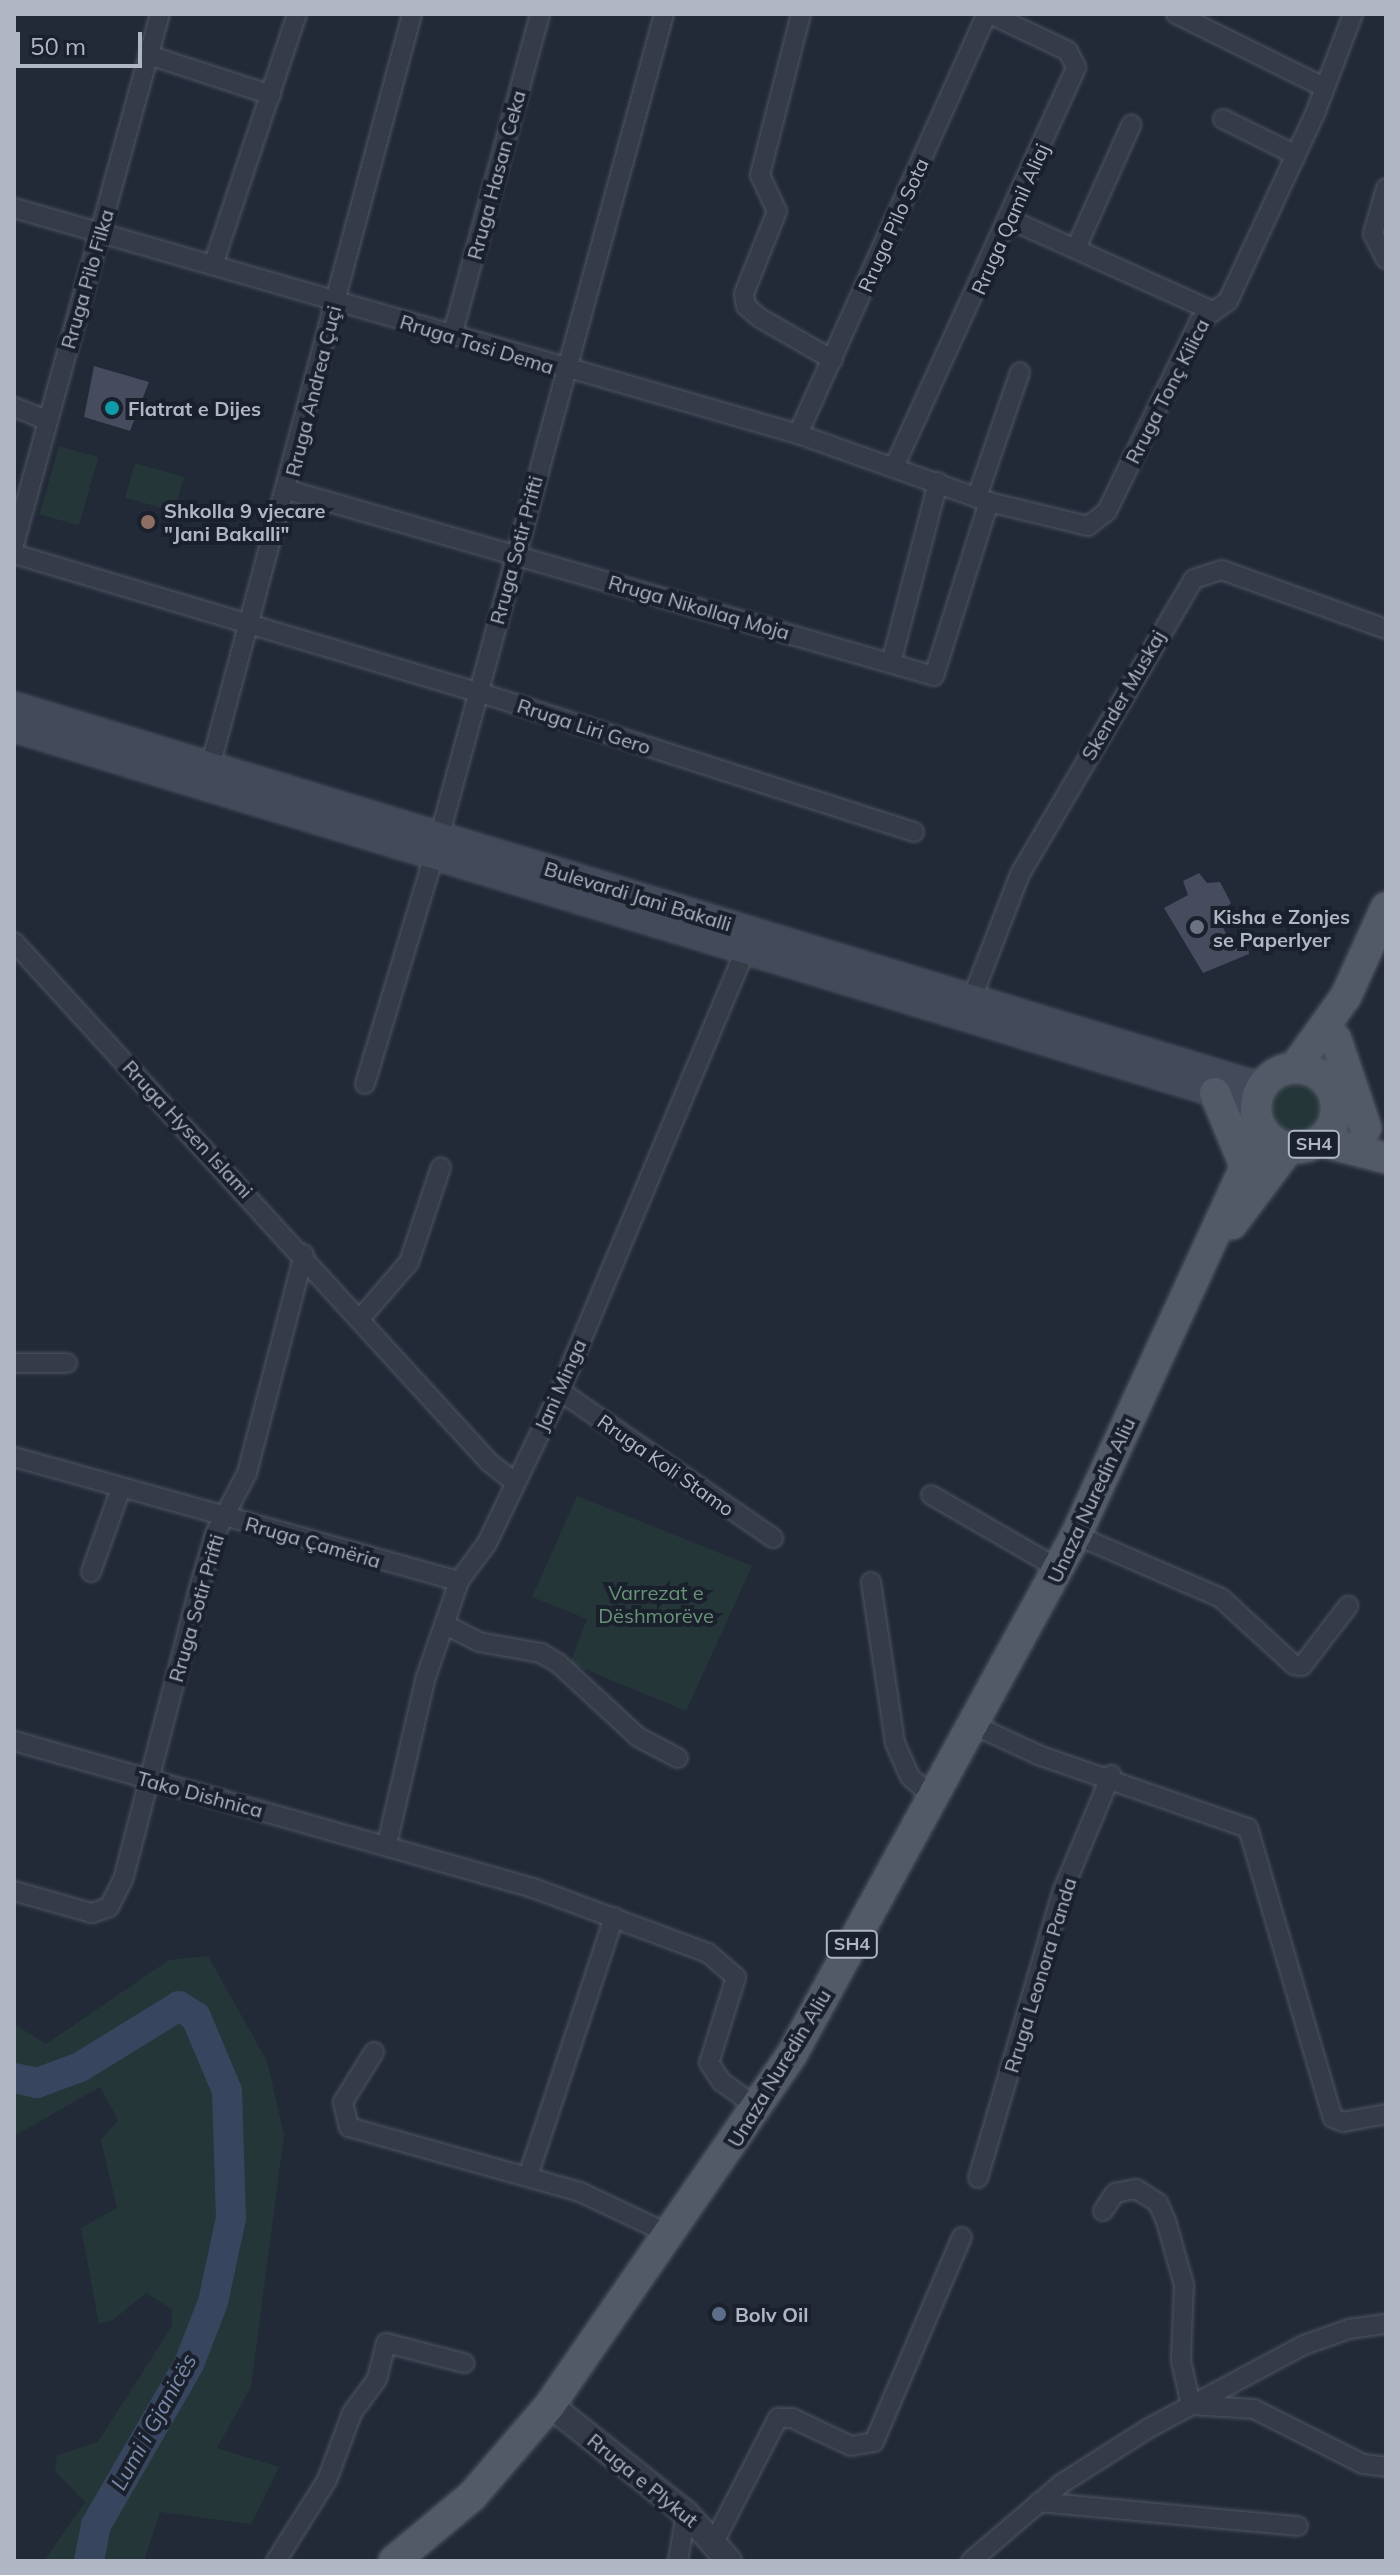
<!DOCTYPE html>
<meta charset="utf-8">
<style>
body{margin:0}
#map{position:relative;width:1400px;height:2575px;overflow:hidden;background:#222937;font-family:Mulish,sans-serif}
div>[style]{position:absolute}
.green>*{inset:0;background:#253639;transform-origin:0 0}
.round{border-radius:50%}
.river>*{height:30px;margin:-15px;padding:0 15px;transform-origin:15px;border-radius:15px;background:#38455f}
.building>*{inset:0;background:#464c5d}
.roads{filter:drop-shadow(0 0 2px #505662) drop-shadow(0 0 2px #505662)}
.minor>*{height:18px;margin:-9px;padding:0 9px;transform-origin:9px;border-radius:9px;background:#353b47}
.tertiary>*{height:24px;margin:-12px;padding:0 12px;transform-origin:12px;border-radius:12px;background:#353b47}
.secondary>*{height:26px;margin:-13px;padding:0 13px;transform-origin:13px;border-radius:13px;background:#434a5a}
.primary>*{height:30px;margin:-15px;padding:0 15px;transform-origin:15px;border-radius:15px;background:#535a67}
.primary>.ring{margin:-15px;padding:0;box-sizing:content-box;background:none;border:30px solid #535a67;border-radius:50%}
.dots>*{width:22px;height:22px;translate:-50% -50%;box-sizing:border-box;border:4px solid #1a202c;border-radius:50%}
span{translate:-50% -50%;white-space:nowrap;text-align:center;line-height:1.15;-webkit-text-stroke:8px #1a202c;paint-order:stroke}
.shield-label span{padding:2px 6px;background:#1a202c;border:2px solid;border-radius:6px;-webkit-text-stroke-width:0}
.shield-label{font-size:18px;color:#b0b6c4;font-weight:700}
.street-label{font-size:20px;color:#b0b6c4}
.poi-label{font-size:20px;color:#b0b6c4;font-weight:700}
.left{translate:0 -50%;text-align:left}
.park-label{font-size:20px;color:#689376}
.water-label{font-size:22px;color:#798aaa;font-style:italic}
.frame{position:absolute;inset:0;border:16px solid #b0b6c4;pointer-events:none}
.scale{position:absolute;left:16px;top:32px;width:126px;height:36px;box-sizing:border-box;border:4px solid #b0b6c4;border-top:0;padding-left:10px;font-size:24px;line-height:28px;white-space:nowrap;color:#b0b6c4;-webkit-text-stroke:6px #1a202c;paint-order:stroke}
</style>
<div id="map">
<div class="green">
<div style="left:59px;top:446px;width:41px;height:71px;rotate:16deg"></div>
<div style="left:135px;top:463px;width:51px;height:36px;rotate:16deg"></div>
<div class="round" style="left:1271px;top:1082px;width:50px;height:50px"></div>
<div style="clip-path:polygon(577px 1496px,752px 1566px,686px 1711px,570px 1663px,587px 1619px,532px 1597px)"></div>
<div style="clip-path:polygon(208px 1956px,267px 2061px,284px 2135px,251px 2387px,217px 2448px,279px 2467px,251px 2524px,160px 2512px,144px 2561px,44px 2561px,85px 2502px,55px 2471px,57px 2455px,98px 2442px,172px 2326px,172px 2309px,146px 2293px,113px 2320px,99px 2324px,81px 2228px,117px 2208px,101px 2140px,118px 2120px,100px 2087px,14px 2136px,14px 2024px,46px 2044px,169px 1960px)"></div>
</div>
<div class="river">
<div style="left:14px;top:2078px;width:24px;rotate:12deg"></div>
<div style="left:37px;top:2083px;width:46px;rotate:-20.4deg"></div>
<div style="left:80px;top:2067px;width:116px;rotate:-31.6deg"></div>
<div style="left:179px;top:2006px;width:20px;rotate:33deg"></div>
<div style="left:196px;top:2017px;width:80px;rotate:67.3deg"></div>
<div style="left:227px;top:2091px;width:127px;rotate:88.2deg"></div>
<div style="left:231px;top:2218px;width:86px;rotate:102.1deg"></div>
<div style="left:213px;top:2302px;width:66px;rotate:111.2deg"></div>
<div style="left:189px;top:2364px;width:186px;rotate:120deg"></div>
<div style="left:96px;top:2525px;width:37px;rotate:101deg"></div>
</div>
<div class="building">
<div style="clip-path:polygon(94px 366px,149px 382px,130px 431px,84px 417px)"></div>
<div style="clip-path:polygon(1199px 873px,1207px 883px,1220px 882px,1231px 903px,1217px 916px,1230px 941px,1246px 935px,1249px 954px,1203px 973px,1164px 908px,1188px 895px,1183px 881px)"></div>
</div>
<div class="roads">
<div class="minor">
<div style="left:801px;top:14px;width:166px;rotate:104.3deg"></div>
<div style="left:760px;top:175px;width:40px;rotate:65deg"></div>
<div style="left:777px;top:211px;width:89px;rotate:111.7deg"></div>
<div style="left:744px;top:294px;width:12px;rotate:81deg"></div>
<div style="left:746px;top:306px;width:18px;rotate:41deg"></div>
<div style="left:760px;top:318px;width:84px;rotate:29.9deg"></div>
<div style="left:1176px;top:14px;width:165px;rotate:26.3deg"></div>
<div style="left:152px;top:56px;width:125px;rotate:18.1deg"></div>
<div style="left:1223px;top:119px;width:81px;rotate:26.3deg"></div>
<div style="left:1386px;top:188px;width:48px;rotate:105.8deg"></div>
<div style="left:1373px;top:234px;width:28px;rotate:63deg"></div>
<div style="left:14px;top:208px;width:816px;rotate:16.08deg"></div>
<div style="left:798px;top:434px;width:203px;rotate:19.6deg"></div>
<div style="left:989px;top:502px;width:102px;rotate:13.6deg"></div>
<div style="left:1088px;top:526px;width:24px;rotate:-38deg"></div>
<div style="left:1107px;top:511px;width:210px;rotate:-64deg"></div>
<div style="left:1199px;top:322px;width:36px;rotate:-36deg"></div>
<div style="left:1228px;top:301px;width:209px;rotate:-65.1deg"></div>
<div style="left:1316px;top:111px;width:104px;rotate:-69.1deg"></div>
<div style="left:1011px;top:220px;width:218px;rotate:24.3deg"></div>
<div style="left:1077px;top:246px;width:133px;rotate:-65.9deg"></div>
<div style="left:213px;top:265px;width:265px;rotate:-71.5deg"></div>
<div style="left:452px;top:336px;width:334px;rotate:-74.7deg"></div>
<div style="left:14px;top:407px;width:35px;rotate:22deg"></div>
<div style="left:798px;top:434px;width:461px;rotate:-65.8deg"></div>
<div style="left:895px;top:465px;width:437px;rotate:-65.5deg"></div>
<div style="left:1076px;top:67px;width:18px;rotate:-117deg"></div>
<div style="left:1068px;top:51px;width:86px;rotate:-154.6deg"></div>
<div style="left:288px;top:490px;width:672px;rotate:16.06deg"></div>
<div style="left:934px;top:676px;width:182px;rotate:-72.5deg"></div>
<div style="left:977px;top:497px;width:132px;rotate:-71deg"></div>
<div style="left:14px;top:545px;width:551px;rotate:-74.63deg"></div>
<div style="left:14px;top:554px;width:484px;rotate:16.6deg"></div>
<div style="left:478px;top:692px;width:458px;rotate:17.8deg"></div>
<div style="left:891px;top:663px;width:187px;rotate:-75.4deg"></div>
<div style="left:210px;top:767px;width:780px;rotate:-74.98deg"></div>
<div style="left:14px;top:942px;width:704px;rotate:47.59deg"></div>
<div style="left:489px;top:1462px;width:33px;rotate:38deg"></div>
<div style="left:972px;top:998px;width:133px;rotate:-68.8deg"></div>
<div style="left:1020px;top:874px;width:342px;rotate:-59.5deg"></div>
<div style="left:1194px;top:579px;width:29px;rotate:-18deg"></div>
<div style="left:1222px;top:570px;width:174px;rotate:19.8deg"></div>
<div style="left:365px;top:1084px;width:238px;rotate:-73.2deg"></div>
<div style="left:434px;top:856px;width:873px;rotate:-74.72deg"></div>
<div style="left:360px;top:1319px;width:75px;rotate:-49.3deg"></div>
<div style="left:409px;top:1262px;width:100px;rotate:-71.4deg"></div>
<div style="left:14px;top:1363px;width:53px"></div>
<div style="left:560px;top:1391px;width:259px;rotate:34.6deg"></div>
<div style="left:14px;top:1457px;width:462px;rotate:15.6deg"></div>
<div style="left:931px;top:1495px;width:148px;rotate:30deg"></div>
<div style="left:1076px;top:1535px;width:158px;rotate:23.5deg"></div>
<div style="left:1221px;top:1598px;width:99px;rotate:42.5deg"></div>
<div style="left:1294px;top:1665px;width:8px;rotate:7deg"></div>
<div style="left:1302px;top:1666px;width:76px;rotate:-52.5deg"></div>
<div style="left:91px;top:1572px;width:89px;rotate:-70.3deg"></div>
<div style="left:871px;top:1582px;width:163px;rotate:81.5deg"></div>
<div style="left:895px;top:1743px;width:37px;rotate:66deg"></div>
<div style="left:910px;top:1777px;width:32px;rotate:41deg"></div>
<div style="left:444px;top:1624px;width:39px;rotate:27deg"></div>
<div style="left:479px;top:1642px;width:63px;rotate:10.1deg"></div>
<div style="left:541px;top:1653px;width:21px;rotate:31deg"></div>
<div style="left:559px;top:1664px;width:108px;rotate:42.7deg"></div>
<div style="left:638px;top:1737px;width:45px;rotate:27.7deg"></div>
<div style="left:976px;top:1726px;width:72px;rotate:24.8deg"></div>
<div style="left:1041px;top:1756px;width:219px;rotate:19.2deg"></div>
<div style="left:1248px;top:1828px;width:302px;rotate:73.7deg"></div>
<div style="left:1333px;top:2118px;width:11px;rotate:22deg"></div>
<div style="left:1343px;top:2122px;width:44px;rotate:-10.5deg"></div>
<div style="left:14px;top:1741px;width:539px;rotate:15.81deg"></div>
<div style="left:533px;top:1888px;width:187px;rotate:20.4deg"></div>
<div style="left:708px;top:1953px;width:37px;rotate:41deg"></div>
<div style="left:736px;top:1977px;width:90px;rotate:107.4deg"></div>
<div style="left:709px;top:2063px;width:23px;rotate:56deg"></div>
<div style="left:722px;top:2082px;width:44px;rotate:35.8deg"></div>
<div style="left:387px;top:1844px;width:171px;rotate:-76.9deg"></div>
<div style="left:426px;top:1677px;width:102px;rotate:-71deg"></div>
<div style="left:459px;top:1581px;width:47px;rotate:-53.6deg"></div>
<div style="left:487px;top:1543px;width:169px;rotate:-64.3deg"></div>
<div style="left:560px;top:1391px;width:488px;rotate:-67.2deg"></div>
<div style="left:14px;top:1891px;width:81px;rotate:15.8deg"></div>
<div style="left:92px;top:1913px;width:18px;rotate:-19deg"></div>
<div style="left:109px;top:1907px;width:30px;rotate:-63deg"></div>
<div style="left:123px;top:1880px;width:309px;rotate:-75.4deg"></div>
<div style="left:201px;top:1581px;width:49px;rotate:-73.4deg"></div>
<div style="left:215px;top:1534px;width:69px;rotate:-62.3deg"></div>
<div style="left:247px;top:1473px;width:226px;rotate:-75.4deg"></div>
<div style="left:374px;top:2052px;width:59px;rotate:121.8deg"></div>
<div style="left:343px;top:2102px;width:26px;rotate:77deg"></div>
<div style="left:349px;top:2127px;width:240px;rotate:15.7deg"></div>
<div style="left:580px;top:2192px;width:101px;rotate:25.3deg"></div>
<div style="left:528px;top:2176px;width:273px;rotate:-71.6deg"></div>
<div style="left:978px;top:2178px;width:300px;rotate:-73.6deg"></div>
<div style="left:1063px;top:1890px;width:125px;rotate:-67.3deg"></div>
<div style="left:1103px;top:2211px;width:22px;rotate:-56deg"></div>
<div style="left:1115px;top:2193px;width:21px;rotate:-11deg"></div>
<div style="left:1136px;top:2189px;width:26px;rotate:32deg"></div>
<div style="left:1158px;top:2203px;width:20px;rotate:66deg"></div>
<div style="left:1166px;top:2221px;width:66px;rotate:74.3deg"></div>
<div style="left:1184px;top:2285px;width:76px;rotate:92.3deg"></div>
<div style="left:1181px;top:2361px;width:45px;rotate:77.2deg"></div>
<div style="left:1191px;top:2405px;width:63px;rotate:3.6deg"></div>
<div style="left:1254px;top:2409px;width:122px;rotate:26.8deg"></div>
<div style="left:1363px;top:2464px;width:23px;rotate:7deg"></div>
<div style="left:1039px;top:2502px;width:260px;rotate:5.3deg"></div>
<div style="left:714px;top:2542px;width:140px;rotate:-62.7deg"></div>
<div style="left:778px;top:2418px;width:14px"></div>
<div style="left:792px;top:2418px;width:65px;rotate:25.4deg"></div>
<div style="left:851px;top:2446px;width:23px;rotate:-10deg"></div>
<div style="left:874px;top:2442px;width:223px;rotate:-66.8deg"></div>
<div style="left:276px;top:2561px;width:96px;rotate:-57.8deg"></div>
<div style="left:327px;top:2480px;width:72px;rotate:-69.5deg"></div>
<div style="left:352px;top:2413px;width:42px;rotate:-53.7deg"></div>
<div style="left:377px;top:2379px;width:37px;rotate:-76deg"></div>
<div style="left:386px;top:2343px;width:81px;rotate:14.4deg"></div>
<div style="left:678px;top:2561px;width:49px;rotate:-80.5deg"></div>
<div style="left:971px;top:2561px;width:118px;rotate:-40.5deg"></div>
<div style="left:1061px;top:2484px;width:104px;rotate:-32.5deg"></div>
<div style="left:1149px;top:2428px;width:176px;rotate:-28.2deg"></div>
<div style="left:1304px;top:2345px;width:48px;rotate:-19.6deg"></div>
<div style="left:1349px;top:2329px;width:37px;rotate:-8deg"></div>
</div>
<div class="tertiary">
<div style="left:550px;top:2405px;width:174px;rotate:38.5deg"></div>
<div style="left:686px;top:2513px;width:64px;rotate:48.1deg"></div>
</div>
<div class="secondary">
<div style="left:14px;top:706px;width:1305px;rotate:16.98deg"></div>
<div style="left:14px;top:728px;width:1298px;rotate:16.89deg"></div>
</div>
<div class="primary">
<div style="left:1336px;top:1039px;width:94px;rotate:71.4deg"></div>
<div style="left:1295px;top:1067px;width:87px;rotate:-54.3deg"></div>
<div style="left:1346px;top:996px;width:97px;rotate:-65.6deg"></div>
<div class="ring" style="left:1256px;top:1068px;width:50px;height:50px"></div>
<div style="left:1215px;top:1093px;width:79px;rotate:67.7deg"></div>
<div style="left:1319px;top:1141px;width:69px;rotate:14.2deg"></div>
<div style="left:1232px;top:1224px;width:95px;rotate:-53.1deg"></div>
<div style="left:394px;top:2561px;width:102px;rotate:-39.8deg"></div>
<div style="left:472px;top:2496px;width:120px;rotate:-49.4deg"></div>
<div style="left:550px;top:2405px;width:424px;rotate:-55.4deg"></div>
<div style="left:791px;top:2056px;width:594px;rotate:-61.32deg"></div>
<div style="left:1076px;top:1535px;width:446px;rotate:-65.3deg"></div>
</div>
</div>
<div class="dots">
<div style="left:112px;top:408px;background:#0f9aa8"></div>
<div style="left:148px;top:522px;background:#8d6e63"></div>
<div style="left:1197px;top:927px;background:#6b7280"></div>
<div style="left:719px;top:2314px;background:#5c6f8a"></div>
</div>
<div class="shield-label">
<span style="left:1314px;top:1144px">SH4</span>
<span style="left:852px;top:1944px">SH4</span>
</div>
<div class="street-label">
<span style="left:496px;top:175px;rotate:-75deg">Rruga Hasan Ceka</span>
<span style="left:1010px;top:219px;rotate:-66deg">Rruga Qamil Aliaj</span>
<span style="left:893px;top:225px;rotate:-66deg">Rruga Pilo Sota</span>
<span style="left:87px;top:279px;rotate:-74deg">Rruga Pilo Filka</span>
<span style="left:477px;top:344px;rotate:17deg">Rruga Tasi Dema</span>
<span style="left:313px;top:391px;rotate:-76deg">Rruga Andrea Çuçi</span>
<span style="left:1167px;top:391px;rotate:-63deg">Rruga Tonç Kilica</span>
<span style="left:516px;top:550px;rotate:-75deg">Rruga Sotir Prifti</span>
<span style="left:699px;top:607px;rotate:16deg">Rruga Nikollaq Moja</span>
<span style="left:1123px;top:695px;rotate:-60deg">Skender Muskaj</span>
<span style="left:584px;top:726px;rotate:18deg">Rruga Liri Gero</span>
<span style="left:638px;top:896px;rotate:17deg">Bulevardi Jani Bakalli</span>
<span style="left:188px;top:1129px;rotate:47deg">Rruga Hysen Islami</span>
<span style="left:560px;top:1385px;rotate:-66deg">Jani Minga</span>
<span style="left:666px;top:1465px;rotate:35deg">Rruga Koli Stamo</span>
<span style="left:1091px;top:1500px;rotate:-65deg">Unaza Nuredin Aliu</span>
<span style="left:313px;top:1542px;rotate:16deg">Rruga Çamëria</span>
<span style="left:196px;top:1608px;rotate:-74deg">Rruga Sotir Prifti</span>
<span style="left:200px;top:1794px;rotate:15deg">Tako Dishnica</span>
<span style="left:1040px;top:1975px;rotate:-73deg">Rruga Leonora Panda</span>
<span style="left:779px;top:2068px;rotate:-59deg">Unaza Nuredin Aliu</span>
<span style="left:643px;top:2480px;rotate:39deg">Rruga e Plykut</span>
</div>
<div class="poi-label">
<span class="left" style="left:128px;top:408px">Flatrat e Dijes</span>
<span class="left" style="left:164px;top:522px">Shkolla 9 vjecare<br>"Jani Bakalli"</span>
<span class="left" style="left:1213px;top:928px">Kisha e Zonjes<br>se Paperlyer</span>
<span class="left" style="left:735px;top:2314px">Bolv Oil</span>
</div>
<div class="park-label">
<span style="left:656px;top:1604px">Varrezat e<br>Dëshmorëve</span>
</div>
<div class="water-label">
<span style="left:154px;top:2422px;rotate:-61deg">Lumi i Gjanicës</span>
</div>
<div class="frame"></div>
<div class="scale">50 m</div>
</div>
